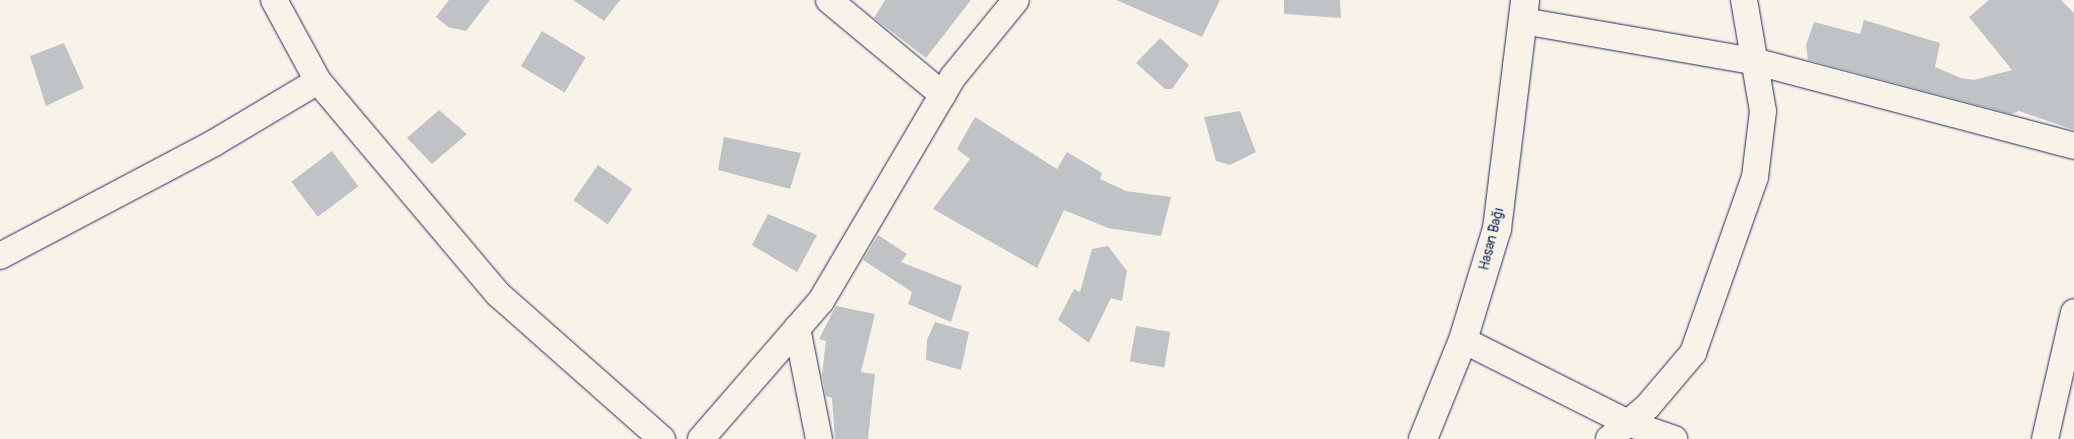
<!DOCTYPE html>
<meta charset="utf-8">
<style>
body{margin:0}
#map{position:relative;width:2074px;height:439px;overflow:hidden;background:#f7f3e8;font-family:Pangolin,sans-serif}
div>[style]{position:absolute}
.building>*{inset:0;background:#c0c3c5;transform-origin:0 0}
.roads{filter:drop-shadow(0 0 1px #1b2f5e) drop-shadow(0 0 1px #1b2f5e)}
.minor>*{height:26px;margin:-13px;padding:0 13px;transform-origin:13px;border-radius:13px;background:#f7f3e8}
.tertiary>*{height:28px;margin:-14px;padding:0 14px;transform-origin:14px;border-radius:14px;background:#f7f3e8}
span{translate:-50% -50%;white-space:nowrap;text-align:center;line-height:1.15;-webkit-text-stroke:4px #f7f3e8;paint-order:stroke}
.street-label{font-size:14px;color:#1b2f5e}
</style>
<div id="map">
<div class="building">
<div style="clip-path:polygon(449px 0,490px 0,466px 31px,448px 27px,436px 17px)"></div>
<div style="clip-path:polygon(573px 0,620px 0,604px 21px)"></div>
<div style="clip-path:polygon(885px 0,971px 0,926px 58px,874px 18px)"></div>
<div style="clip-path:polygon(1116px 0,1220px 0,1202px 37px)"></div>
<div style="clip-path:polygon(1284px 0,1340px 0,1341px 18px,1284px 14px)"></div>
<div style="clip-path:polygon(1989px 0,2061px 0,2074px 13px,2074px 130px,2019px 111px,2011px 114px,1808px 60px,1806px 45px,1814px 22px,1860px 34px,1864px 20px,1940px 43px,1935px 67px,1961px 78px,1974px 80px,2012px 70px,1969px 17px)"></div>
<div style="left:542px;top:31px;width:51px;height:41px;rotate:31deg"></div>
<div style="clip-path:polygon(1160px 38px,1189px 65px,1172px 89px,1165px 89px,1136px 63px)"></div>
<div style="clip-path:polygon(64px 43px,84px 88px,46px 106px,30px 56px)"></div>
<div style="clip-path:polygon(439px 110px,467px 134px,432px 164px,407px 138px)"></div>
<div style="clip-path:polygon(1240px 111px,1256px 152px,1230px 165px,1216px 161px,1204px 117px)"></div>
<div style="clip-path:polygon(975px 117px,1057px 169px,1067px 152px,1102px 173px,1100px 179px,1126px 191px,1171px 197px,1161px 236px,1108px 228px,1064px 210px,1037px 268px,933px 209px,970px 159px,957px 149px)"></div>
<div style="clip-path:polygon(724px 137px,801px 153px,790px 189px,718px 170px)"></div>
<div style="left:332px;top:151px;width:44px;height:51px;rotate:53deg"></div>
<div style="left:598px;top:165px;width:42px;height:43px;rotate:35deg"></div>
<div style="clip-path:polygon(768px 214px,817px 235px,797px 272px,752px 245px)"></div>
<div style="clip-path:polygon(878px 235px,907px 254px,901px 262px,962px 286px,951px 322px,908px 304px,912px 292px,863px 260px)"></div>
<div style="clip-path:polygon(1108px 246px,1127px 271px,1122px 301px,1111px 298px,1089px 343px,1058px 320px,1074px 289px,1080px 292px,1092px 249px)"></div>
<div style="clip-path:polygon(836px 306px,875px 314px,861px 372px,875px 374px,868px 439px,835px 439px,832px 398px,826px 396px,822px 375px,826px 341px,819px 339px)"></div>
<div style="clip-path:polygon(935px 322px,969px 332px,961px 370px,926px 360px,927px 340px)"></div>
<div style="left:1136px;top:326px;width:35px;height:36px;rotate:10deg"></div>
</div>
<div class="roads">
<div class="minor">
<div style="left:274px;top:0;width:92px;rotate:61.5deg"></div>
<div style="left:318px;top:81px;width:279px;rotate:49.8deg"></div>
<div style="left:498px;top:294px;width:219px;rotate:41.5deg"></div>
<div style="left:829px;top:0;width:148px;rotate:39.8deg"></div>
<div style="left:1523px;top:21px;width:238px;rotate:9.9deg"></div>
<div style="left:1757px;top:62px;width:328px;rotate:14.8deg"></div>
<div style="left:0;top:256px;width:242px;rotate:-27.8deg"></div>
<div style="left:214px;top:143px;width:121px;rotate:-30.8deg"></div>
<div style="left:797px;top:328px;width:113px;rotate:78.8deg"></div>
<div style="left:1463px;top:340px;width:185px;rotate:26.7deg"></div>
<div style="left:1628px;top:423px;width:49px;rotate:19.2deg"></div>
<div style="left:701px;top:439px;width:183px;rotate:-49deg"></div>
<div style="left:821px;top:301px;width:260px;rotate:-59.5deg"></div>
<div style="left:953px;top:77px;width:99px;rotate:-50.7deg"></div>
<div style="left:1609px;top:439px;width:51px;rotate:-40.2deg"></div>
<div style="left:1648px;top:406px;width:70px;rotate:-49.7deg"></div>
<div style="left:1693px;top:353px;width:187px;rotate:-70.6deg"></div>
<div style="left:1755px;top:177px;width:66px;rotate:-83.1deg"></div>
<div style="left:1763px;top:111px;width:113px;rotate:-99.7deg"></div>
<div style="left:2045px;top:439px;width:130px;rotate:-77.1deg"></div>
</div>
<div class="tertiary">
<div style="left:1423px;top:439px;width:107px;rotate:-68deg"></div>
<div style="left:1463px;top:340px;width:116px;rotate:-73deg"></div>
<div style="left:1497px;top:229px;width:231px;rotate:-83deg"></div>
</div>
</div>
<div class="street-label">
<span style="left:1492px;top:239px;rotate:-76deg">Hasan Bağı</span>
</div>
</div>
